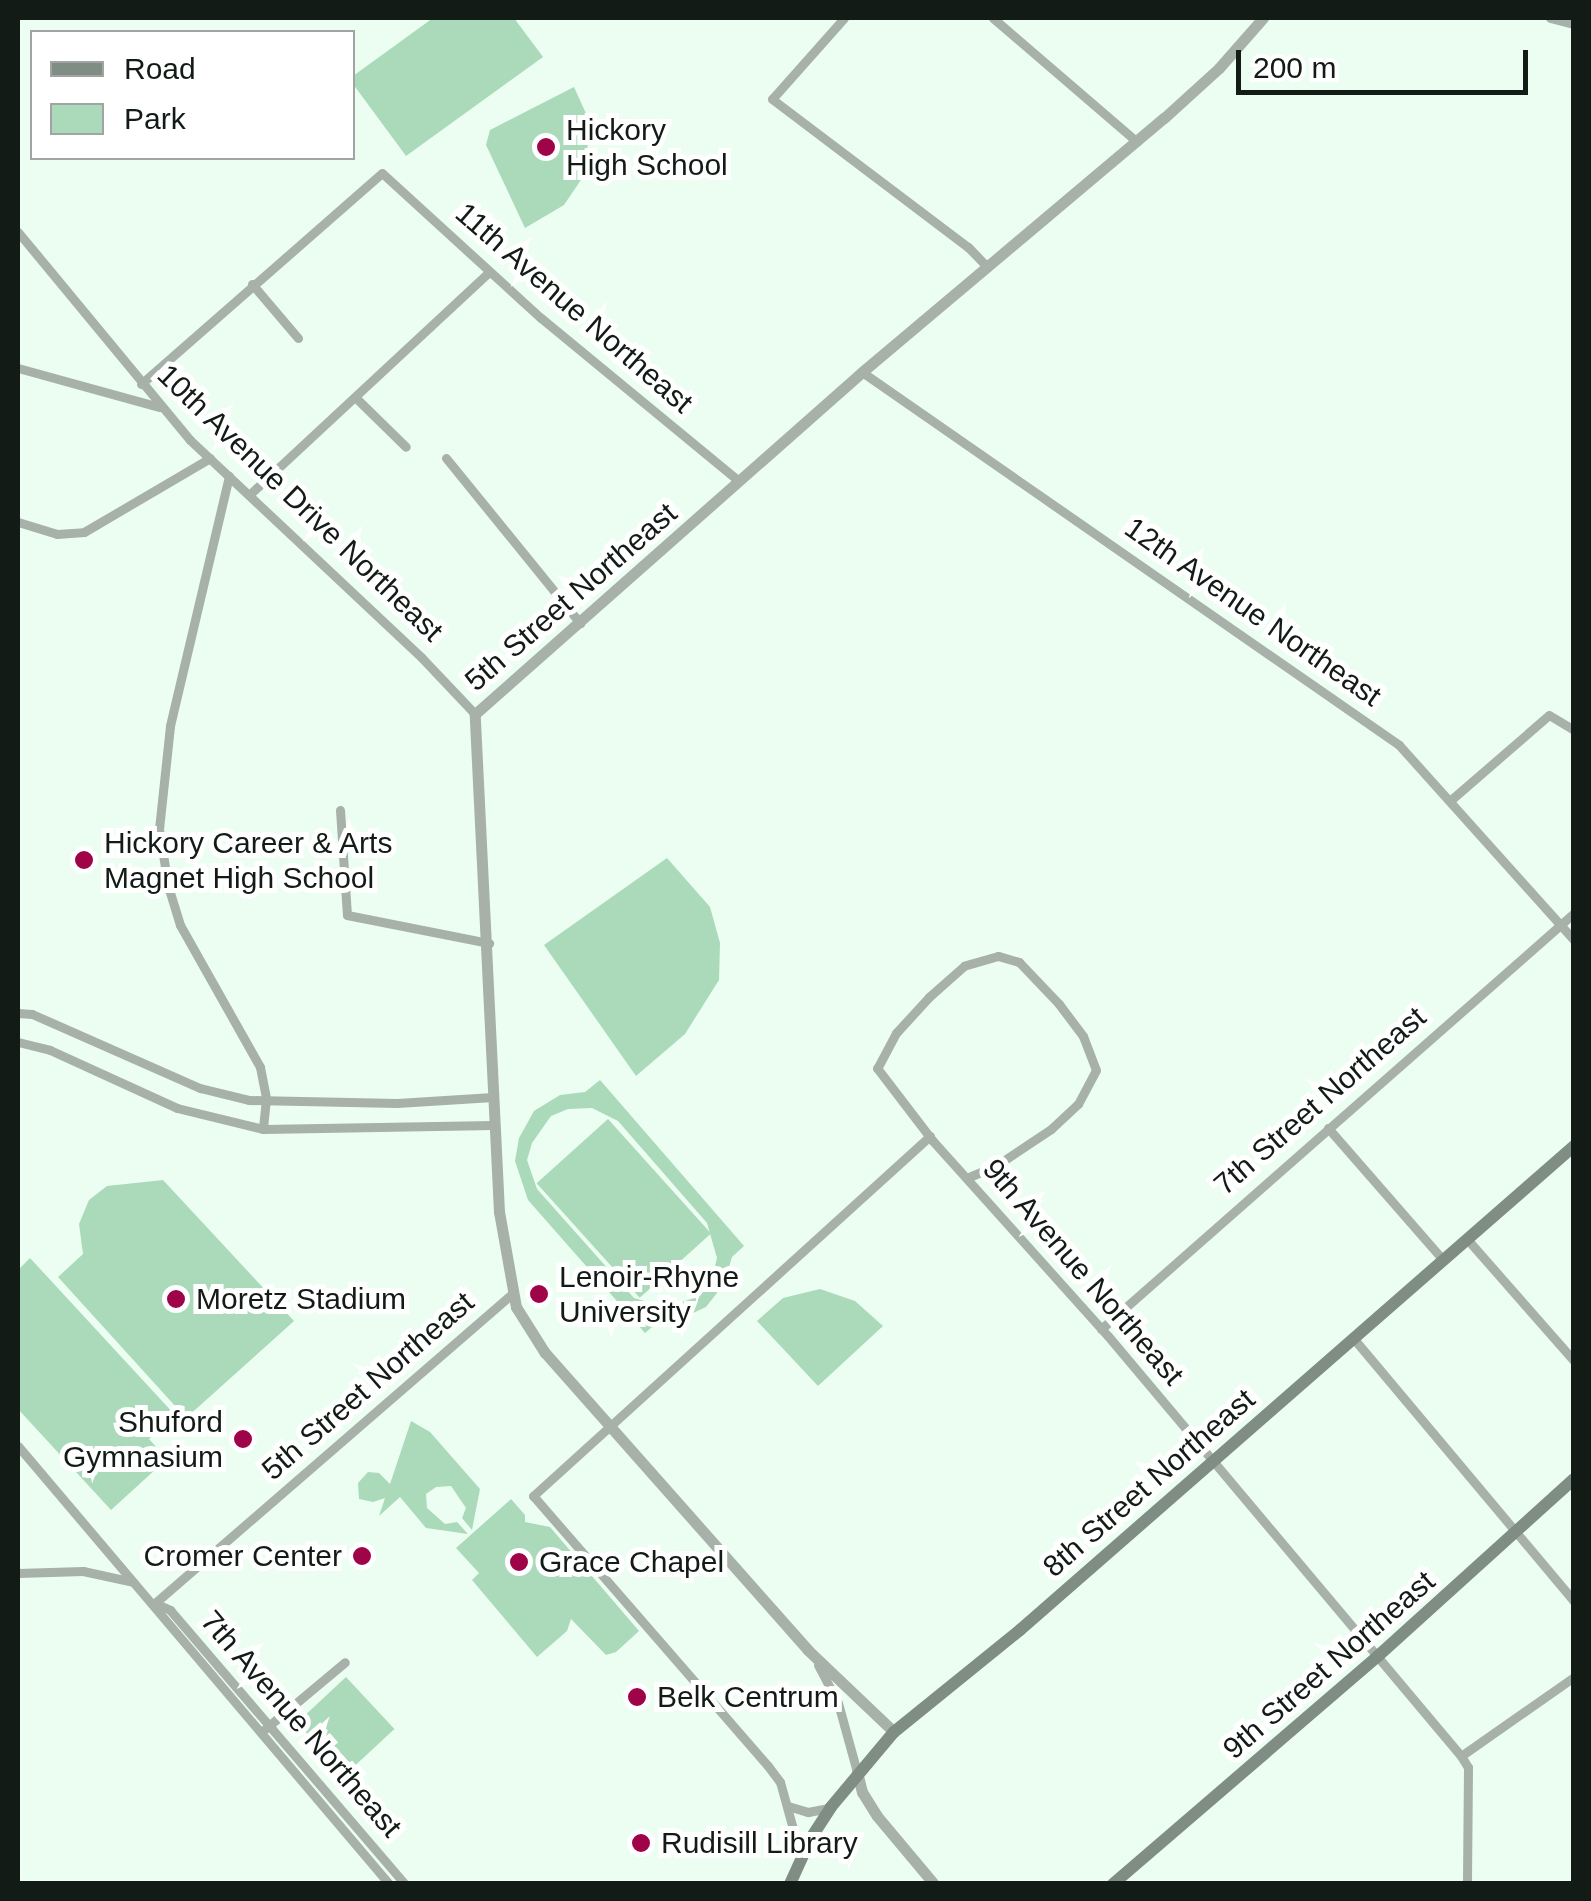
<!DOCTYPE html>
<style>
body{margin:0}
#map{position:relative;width:1591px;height:1901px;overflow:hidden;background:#ebfef1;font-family:Arial,sans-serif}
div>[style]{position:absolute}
.green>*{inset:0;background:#aadaba;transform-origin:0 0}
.minor>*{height:9px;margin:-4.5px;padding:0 4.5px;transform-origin:4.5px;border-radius:4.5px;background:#a7b0a9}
.tertiary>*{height:11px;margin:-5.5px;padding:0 5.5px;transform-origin:5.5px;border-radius:5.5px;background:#a7b0a9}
.secondary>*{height:12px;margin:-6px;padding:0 6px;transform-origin:6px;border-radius:6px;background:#7f8d84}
.dots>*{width:28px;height:28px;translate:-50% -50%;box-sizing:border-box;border:5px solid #fff;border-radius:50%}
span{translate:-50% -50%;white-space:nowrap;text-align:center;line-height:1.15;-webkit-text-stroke:10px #fff;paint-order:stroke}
.poi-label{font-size:30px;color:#131b16}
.left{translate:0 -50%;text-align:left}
.right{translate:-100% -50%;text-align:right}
.street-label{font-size:30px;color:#131b16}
.frame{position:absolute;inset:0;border:20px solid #131b16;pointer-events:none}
.legend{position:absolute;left:30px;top:30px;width:325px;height:130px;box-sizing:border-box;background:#fff;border:2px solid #a1a4a2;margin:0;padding:12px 18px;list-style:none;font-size:30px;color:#131b16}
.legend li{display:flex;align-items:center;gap:20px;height:50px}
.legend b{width:50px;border:2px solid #a1a4a2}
.scale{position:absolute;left:1236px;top:50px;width:292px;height:45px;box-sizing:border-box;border:5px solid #131b16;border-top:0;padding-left:12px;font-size:30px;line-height:35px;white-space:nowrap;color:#131b16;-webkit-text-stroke:8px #fff;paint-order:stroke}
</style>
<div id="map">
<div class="green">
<div style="clip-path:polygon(433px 18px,514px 18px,543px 57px,406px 156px,353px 84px,353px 76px)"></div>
<div style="clip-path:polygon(574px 87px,588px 118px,587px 171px,564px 205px,525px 228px,486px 145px,490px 130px)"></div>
<div style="clip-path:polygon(667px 858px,710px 907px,720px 943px,719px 980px,685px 1034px,636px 1076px,544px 945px)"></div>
<div style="clip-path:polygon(evenodd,600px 1080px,744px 1246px,732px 1257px,724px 1284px,706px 1307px,676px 1321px,659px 1321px,645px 1333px,528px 1200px,515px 1161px,519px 1138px,534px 1111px,560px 1095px,585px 1092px,600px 1080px,568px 1109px,592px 1108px,618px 1121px,707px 1223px,717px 1258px,713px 1274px,698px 1297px,665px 1307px,634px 1298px,537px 1189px,527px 1160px,532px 1143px,551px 1116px,568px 1109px)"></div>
<div style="left:608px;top:1119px;width:154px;height:96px;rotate:48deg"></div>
<div style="clip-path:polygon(163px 1180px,294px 1321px,186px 1418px,58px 1277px,83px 1254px,79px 1224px,89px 1200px,107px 1186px)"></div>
<div style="clip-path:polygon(30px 1258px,175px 1415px,149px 1439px,167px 1459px,111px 1510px,18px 1409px,18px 1270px)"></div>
<div style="clip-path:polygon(820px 1289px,855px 1301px,883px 1326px,818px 1386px,757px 1321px,783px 1298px)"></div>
<div style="clip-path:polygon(411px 1421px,430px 1432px,480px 1489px,472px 1530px,462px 1518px,466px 1508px,451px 1486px,436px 1487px,426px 1494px,427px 1508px,445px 1524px,457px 1522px,468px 1534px,426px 1528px,400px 1497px,379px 1516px,385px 1498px,373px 1502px,359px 1499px,358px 1483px,368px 1472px,379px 1473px,390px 1484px)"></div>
<div style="clip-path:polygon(511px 1499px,525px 1515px,525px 1522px,550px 1527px,639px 1631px,616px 1652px,606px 1655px,571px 1619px,567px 1631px,537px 1657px,472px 1580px,479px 1573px,456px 1548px)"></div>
<div style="left:346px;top:1677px;width:71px;height:67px;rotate:47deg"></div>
</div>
<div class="minor">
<div style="left:844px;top:18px;width:108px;rotate:131.6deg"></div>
<div style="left:772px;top:99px;width:246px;rotate:37.1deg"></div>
<div style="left:968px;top:247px;width:28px;rotate:46deg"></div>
<div style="left:993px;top:18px;width:190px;rotate:40.7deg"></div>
<div style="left:1550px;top:18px;width:25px;rotate:14deg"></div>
<div style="left:18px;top:232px;width:270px;rotate:50.4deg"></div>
<div style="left:190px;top:440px;width:318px;rotate:43.2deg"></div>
<div style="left:422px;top:658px;width:77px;rotate:46.6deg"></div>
<div style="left:252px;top:284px;width:71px;rotate:49.6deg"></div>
<div style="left:18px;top:368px;width:147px;rotate:15.4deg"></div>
<div style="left:862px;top:372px;width:654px;rotate:34.78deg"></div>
<div style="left:1399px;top:745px;width:262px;rotate:48.1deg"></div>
<div style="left:141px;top:384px;width:320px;rotate:-41.2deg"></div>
<div style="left:382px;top:173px;width:215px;rotate:42.4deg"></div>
<div style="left:541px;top:318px;width:256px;rotate:39.5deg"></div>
<div style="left:355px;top:397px;width:71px;rotate:44.4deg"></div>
<div style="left:446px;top:458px;width:213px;rotate:50.9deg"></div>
<div style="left:229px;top:476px;width:257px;rotate:103.3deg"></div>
<div style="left:170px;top:726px;width:104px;rotate:96.1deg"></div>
<div style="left:159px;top:829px;width:58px;rotate:81deg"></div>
<div style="left:168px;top:886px;width:41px;rotate:72.9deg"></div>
<div style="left:180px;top:925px;width:163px;rotate:60.6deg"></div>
<div style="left:260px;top:1067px;width:33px;rotate:79deg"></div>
<div style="left:266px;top:1099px;width:30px;rotate:96deg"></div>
<div style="left:249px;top:495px;width:328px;rotate:-42.9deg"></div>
<div style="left:18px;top:522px;width:41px;rotate:17.1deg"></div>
<div style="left:57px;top:534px;width:27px;rotate:-4deg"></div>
<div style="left:84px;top:532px;width:146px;rotate:-30.4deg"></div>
<div style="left:1452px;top:799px;width:128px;rotate:-40.9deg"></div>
<div style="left:1549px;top:715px;width:29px;rotate:31deg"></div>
<div style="left:340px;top:810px;width:105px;rotate:86.2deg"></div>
<div style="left:347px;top:915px;width:145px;rotate:11.2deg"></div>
<div style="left:18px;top:1013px;width:14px;rotate:4deg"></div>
<div style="left:32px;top:1014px;width:184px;rotate:23.8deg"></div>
<div style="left:200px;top:1088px;width:50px;rotate:13.8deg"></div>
<div style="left:249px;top:1100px;width:148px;rotate:1.2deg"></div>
<div style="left:397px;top:1103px;width:96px;rotate:-3.6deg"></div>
<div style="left:18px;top:1042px;width:33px;rotate:14deg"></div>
<div style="left:50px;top:1050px;width:140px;rotate:24.5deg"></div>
<div style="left:177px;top:1108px;width:89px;rotate:13.7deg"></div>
<div style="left:263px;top:1129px;width:231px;rotate:-1deg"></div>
<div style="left:1328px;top:1128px;width:175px;rotate:48.9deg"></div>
<div style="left:969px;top:1177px;width:30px;rotate:-23deg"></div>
<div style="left:997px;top:1165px;width:65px;rotate:-33.7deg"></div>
<div style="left:1051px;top:1129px;width:37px;rotate:-43deg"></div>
<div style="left:1078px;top:1104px;width:38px;rotate:-62deg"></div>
<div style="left:1096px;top:1070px;width:36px;rotate:-111deg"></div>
<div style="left:1083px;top:1036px;width:40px;rotate:-127deg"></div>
<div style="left:1059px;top:1004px;width:58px;rotate:-133.6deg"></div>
<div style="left:1019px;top:962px;width:22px;rotate:-164deg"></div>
<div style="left:998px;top:956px;width:35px;rotate:164deg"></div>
<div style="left:964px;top:966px;width:47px;rotate:138.5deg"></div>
<div style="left:929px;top:997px;width:49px;rotate:132.5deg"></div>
<div style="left:896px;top:1033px;width:40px;rotate:118deg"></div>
<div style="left:877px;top:1068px;width:91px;rotate:52.6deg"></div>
<div style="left:932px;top:1140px;width:263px;rotate:48.1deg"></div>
<div style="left:1108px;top:1336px;width:549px;rotate:49.95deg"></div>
<div style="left:1461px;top:1756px;width:13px;rotate:58deg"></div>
<div style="left:1468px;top:1767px;width:117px;rotate:90.5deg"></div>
<div style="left:1467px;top:1239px;width:162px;rotate:48.7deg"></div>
<div style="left:1101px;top:1329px;width:630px;rotate:-41.33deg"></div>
<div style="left:1354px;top:1339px;width:342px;rotate:50deg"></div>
<div style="left:18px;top:1446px;width:574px;rotate:49.73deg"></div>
<div style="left:18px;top:1573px;width:65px;rotate:-1.8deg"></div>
<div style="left:83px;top:1571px;width:51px;rotate:12.4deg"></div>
<div style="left:155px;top:1603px;width:471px;rotate:-40.9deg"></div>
<div style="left:155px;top:1603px;width:17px;rotate:25deg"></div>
<div style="left:170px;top:1610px;width:361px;rotate:49.4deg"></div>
<div style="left:818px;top:1665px;width:43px;rotate:62.2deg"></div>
<div style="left:838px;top:1703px;width:72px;rotate:74.6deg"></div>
<div style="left:265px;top:1729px;width:104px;rotate:-39.9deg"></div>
<div style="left:1461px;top:1756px;width:138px;rotate:-35deg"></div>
<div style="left:788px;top:1806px;width:21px;rotate:17deg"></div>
<div style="left:808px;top:1812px;width:21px;rotate:-11deg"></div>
<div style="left:801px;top:1858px;width:79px;rotate:-105.4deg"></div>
<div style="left:780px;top:1782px;width:20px;rotate:-127deg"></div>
<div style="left:768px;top:1766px;width:358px;rotate:-131deg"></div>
<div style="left:533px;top:1496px;width:536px;rotate:-42.2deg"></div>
</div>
<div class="tertiary">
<div style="left:894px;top:1732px;width:119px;rotate:-136.4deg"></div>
<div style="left:808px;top:1650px;width:397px;rotate:-131.5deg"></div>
<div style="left:545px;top:1353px;width:54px;rotate:-122.2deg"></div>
<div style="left:516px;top:1307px;width:97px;rotate:-100.1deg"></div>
<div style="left:499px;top:1212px;width:499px;rotate:-92.8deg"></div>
<div style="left:475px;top:714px;width:516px;rotate:-41.47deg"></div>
<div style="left:862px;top:372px;width:395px;rotate:-40.1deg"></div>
<div style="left:1164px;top:118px;width:74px;rotate:-42.3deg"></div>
<div style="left:1219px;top:68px;width:67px;rotate:-48.7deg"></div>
<div style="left:857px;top:1772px;width:21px;rotate:76deg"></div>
<div style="left:862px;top:1792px;width:28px;rotate:58deg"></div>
<div style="left:877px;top:1816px;width:89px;rotate:50deg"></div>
</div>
<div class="secondary">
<div style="left:790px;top:1884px;width:51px;rotate:-65.5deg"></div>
<div style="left:811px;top:1838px;width:37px;rotate:-57deg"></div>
<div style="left:831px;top:1807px;width:98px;rotate:-50deg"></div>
<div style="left:894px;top:1732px;width:162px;rotate:-39deg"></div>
<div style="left:1020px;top:1630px;width:736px;rotate:-41.14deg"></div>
<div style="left:1113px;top:1884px;width:350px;rotate:-40.7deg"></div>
<div style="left:1378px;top:1656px;width:264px;rotate:-42.1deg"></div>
</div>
<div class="dots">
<div style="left:546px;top:147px;background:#9f0448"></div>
<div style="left:84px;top:860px;background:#9f0448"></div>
<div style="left:539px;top:1294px;background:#9f0448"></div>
<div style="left:176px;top:1299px;background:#9f0448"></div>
<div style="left:243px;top:1439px;background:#9f0448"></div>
<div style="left:362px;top:1556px;background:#9f0448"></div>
<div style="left:519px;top:1562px;background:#9f0448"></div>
<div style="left:637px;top:1697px;background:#9f0448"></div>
<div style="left:641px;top:1843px;background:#9f0448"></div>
</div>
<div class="poi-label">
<span class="left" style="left:566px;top:147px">Hickory<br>High School</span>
<span class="left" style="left:104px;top:860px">Hickory Career &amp; Arts<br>Magnet High School</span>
<span class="left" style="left:559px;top:1294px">Lenoir-Rhyne<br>University</span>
<span class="left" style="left:196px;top:1299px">Moretz Stadium</span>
<span class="right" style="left:223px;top:1439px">Shuford<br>Gymnasium</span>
<span class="right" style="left:342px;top:1556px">Cromer Center</span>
<span class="left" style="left:539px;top:1562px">Grace Chapel</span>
<span class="left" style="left:657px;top:1697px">Belk Centrum</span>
<span class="left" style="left:661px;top:1843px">Rudisill Library</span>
</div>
<div class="street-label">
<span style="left:574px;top:308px;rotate:41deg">11th Avenue Northeast</span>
<span style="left:300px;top:503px;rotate:44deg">10th Avenue Drive Northeast</span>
<span style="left:571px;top:597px;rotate:-41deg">5th Street Northeast</span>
<span style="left:1253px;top:612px;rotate:35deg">12th Avenue Northeast</span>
<span style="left:1320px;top:1101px;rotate:-41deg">7th Street Northeast</span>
<span style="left:1083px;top:1272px;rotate:49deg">9th Avenue Northeast</span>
<span style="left:368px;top:1386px;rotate:-41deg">5th Street Northeast</span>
<span style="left:1149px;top:1483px;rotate:-41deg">8th Street Northeast</span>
<span style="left:1329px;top:1665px;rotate:-41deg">9th Street Northeast</span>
<span style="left:301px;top:1724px;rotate:49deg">7th Avenue Northeast</span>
</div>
<div class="frame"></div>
<ul class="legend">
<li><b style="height:12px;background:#7f8d84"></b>Road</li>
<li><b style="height:28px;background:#aadaba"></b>Park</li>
</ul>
<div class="scale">200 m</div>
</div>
